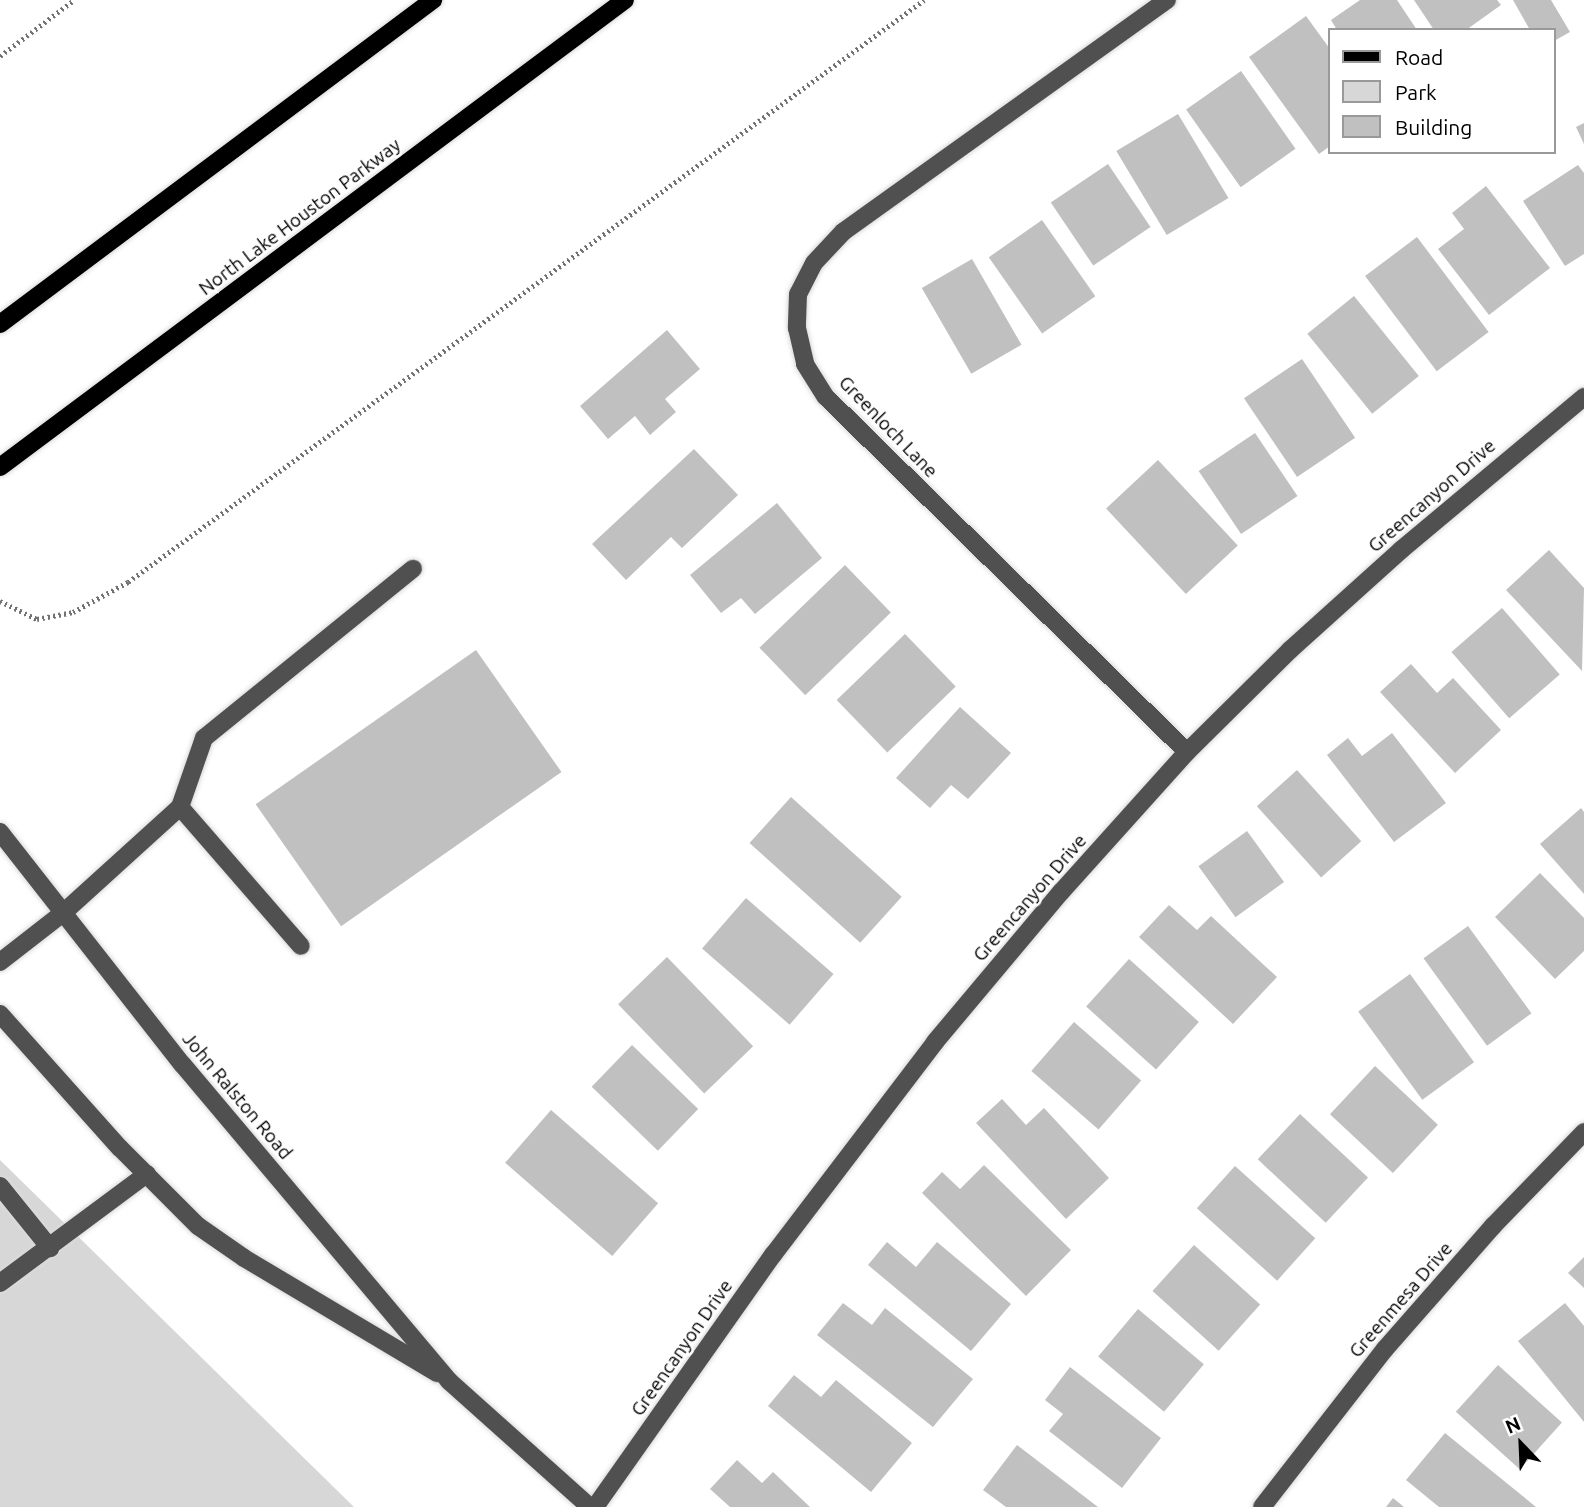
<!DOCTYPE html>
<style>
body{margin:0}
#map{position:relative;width:1584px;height:1507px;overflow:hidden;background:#fff;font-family:Ubuntu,sans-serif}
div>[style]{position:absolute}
.green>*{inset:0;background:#d7d7d7}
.building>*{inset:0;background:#c0c0c0;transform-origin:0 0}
.path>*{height:4.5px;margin-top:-2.25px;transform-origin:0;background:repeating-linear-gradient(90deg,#727272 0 2px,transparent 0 5.5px)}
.roads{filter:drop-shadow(0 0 2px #dbdbdb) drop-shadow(0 0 2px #dbdbdb)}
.minor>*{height:18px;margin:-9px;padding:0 9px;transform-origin:9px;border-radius:9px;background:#505050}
.major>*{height:18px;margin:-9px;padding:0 9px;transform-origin:9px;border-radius:9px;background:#000}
span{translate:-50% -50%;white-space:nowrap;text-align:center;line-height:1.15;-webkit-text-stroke:5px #fff;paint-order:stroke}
.street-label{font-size:19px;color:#000}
.legend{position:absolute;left:1328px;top:28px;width:228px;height:126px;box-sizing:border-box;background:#fff;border:2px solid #999;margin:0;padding:9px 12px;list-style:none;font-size:21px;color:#000}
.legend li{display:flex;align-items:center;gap:14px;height:35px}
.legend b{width:35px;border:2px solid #999}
.north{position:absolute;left:1486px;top:1409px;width:70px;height:70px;-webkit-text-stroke:5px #fff;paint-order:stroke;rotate:337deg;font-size:19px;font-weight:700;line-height:28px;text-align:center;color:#000}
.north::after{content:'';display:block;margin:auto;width:24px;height:32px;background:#000;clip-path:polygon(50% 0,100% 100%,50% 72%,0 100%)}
</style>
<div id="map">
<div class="green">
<div style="clip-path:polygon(0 1160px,354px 1507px,0 1507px)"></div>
</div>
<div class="building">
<div style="clip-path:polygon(1360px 0,1397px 0,1417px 30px,1337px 30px,1331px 20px)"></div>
<div style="clip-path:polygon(1414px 0,1497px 0,1501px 5px,1466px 30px,1434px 30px)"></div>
<div style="clip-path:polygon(1513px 0,1551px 0,1570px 32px,1554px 41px,1554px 30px,1530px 30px)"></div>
<div style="clip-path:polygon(1306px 16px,1330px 49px,1330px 146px,1319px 154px,1249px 57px)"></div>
<div style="left:1241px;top:71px;width:95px;height:67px;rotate:55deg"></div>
<div style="left:1178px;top:114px;width:98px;height:72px;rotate:59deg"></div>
<div style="clip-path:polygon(1584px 123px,1584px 144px,1576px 127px)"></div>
<div style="left:1108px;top:164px;width:76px;height:69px;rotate:56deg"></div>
<div style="clip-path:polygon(1578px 165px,1584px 173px,1584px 254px,1565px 266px,1523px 201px)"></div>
<div style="clip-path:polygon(1486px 186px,1550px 268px,1489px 315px,1438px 249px,1464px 229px,1452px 213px)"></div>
<div style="left:1042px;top:220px;width:93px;height:65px;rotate:55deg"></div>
<div style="left:1417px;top:237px;width:119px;height:65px;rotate:53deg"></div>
<div style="left:972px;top:259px;width:99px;height:58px;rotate:60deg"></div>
<div style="left:1354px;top:296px;width:103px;height:60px;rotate:51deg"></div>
<div style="clip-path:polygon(667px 330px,700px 369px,665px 399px,676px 412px,650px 435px,635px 416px,608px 439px,580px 406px)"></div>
<div style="left:1302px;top:359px;width:95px;height:70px;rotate:56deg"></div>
<div style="left:1255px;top:433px;width:76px;height:68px;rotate:56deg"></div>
<div style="clip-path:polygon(694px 449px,738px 495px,682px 548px,671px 537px,626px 580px,592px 544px)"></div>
<div style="left:1158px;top:460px;width:117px;height:71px;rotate:47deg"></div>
<div style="clip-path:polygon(777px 503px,822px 558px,755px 614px,741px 598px,721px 613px,690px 575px)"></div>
<div style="clip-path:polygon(1549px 550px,1584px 588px,1582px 671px,1506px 590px)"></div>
<div style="left:845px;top:565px;width:66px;height:119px;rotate:46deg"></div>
<div style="left:1502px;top:608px;width:88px;height:67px;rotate:49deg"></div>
<div style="left:905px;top:634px;width:73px;height:95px;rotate:46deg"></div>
<div style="left:476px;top:650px;width:149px;height:269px;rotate:55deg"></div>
<div style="clip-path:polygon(1411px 664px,1437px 693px,1453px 678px,1501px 730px,1455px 773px,1380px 692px)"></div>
<div style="clip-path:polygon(960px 707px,1011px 753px,968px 799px,951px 785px,930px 808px,896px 778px)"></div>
<div style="clip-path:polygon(1392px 733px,1446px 803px,1394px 842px,1327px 755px,1348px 738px,1362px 756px)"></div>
<div style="left:1297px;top:770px;width:96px;height:54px;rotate:48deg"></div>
<div style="left:791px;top:797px;width:149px;height:62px;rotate:42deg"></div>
<div style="clip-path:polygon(1581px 808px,1584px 812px,1584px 894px,1540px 844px)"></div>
<div style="left:1247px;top:831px;width:63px;height:60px;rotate:54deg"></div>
<div style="clip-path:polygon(1540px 873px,1584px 918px,1584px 951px,1555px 979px,1495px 917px)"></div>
<div style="left:746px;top:898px;width:116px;height:67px;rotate:41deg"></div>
<div style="clip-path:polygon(1169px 905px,1197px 930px,1211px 916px,1277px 977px,1233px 1024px,1139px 937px)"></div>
<div style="left:1468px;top:926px;width:108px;height:55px;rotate:54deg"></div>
<div style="left:667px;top:957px;width:124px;height:68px;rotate:46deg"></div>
<div style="left:1129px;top:959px;width:94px;height:64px;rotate:42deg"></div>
<div style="left:1410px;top:974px;width:109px;height:64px;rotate:54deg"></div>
<div style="left:1074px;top:1022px;width:89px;height:65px;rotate:41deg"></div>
<div style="left:632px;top:1045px;width:92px;height:58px;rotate:44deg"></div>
<div style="left:1375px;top:1066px;width:86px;height:66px;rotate:43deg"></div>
<div style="clip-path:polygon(1002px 1099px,1026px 1125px,1044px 1108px,1109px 1178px,1066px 1219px,976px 1123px)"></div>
<div style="left:551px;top:1110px;width:142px;height:70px;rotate:41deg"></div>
<div style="left:1300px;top:1114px;width:93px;height:62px;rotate:43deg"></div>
<div style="clip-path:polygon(984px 1165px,1071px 1250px,1026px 1296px,922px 1193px,942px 1172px,960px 1189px)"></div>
<div style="left:1235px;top:1166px;width:108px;height:57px;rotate:42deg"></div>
<div style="clip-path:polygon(887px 1242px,916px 1267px,937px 1242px,1011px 1304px,971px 1351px,868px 1265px)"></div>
<div style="left:1194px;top:1245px;width:89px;height:62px;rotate:42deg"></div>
<div style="clip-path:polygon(1584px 1257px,1584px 1288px,1568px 1273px)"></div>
<div style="clip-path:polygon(843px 1303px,872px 1325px,885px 1308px,973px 1379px,933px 1427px,817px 1335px)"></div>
<div style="clip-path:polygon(1565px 1303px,1584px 1326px,1584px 1422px,1518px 1341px)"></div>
<div style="left:1138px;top:1309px;width:86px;height:62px;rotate:40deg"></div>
<div style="left:1498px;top:1365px;width:86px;height:63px;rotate:42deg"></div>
<div style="clip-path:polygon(1070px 1367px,1161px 1438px,1122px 1488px,1049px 1431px,1063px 1414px,1045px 1400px)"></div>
<div style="clip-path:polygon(794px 1375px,821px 1397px,836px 1380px,912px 1443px,871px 1492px,768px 1406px)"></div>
<div style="clip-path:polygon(1445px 1433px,1536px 1507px,1439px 1507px,1406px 1480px)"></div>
<div style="clip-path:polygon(1017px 1445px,1098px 1507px,1006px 1507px,983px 1490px)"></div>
<div style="clip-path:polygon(737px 1460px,762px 1483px,773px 1472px,810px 1507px,730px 1507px,710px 1489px)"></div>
<div style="clip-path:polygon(1393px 1498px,1404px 1507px,1386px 1507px)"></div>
</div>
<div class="path">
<div style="left:0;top:56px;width:93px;rotate:-37.1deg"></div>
<div style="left:0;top:601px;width:41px;rotate:25.9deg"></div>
<div style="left:37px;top:619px;width:37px;rotate:-11deg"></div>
<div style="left:73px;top:612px;width:63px;rotate:-28.6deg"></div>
<div style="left:128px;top:582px;width:986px;rotate:-36.17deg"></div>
</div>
<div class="roads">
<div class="minor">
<div style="left:1167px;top:0;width:398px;rotate:144.4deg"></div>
<div style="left:843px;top:232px;width:42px;rotate:133.1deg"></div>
<div style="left:814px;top:263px;width:35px;rotate:117deg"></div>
<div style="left:798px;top:294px;width:34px;rotate:92deg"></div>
<div style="left:797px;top:328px;width:37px;rotate:77deg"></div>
<div style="left:805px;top:364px;width:39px;rotate:58deg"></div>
<div style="left:826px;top:397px;width:506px;rotate:44.52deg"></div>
<div style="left:180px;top:807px;width:184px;rotate:49deg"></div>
<div style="left:0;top:832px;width:296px;rotate:51.9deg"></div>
<div style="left:183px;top:1065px;width:413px;rotate:49.9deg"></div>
<div style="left:449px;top:1381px;width:189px;rotate:41.8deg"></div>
<div style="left:0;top:962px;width:80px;rotate:-37.9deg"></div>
<div style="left:63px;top:913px;width:158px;rotate:-42.2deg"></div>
<div style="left:180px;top:807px;width:73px;rotate:-70.8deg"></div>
<div style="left:204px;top:738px;width:269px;rotate:-39deg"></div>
<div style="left:0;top:1014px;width:180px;rotate:48.2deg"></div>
<div style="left:120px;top:1148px;width:110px;rotate:45deg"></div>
<div style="left:198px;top:1226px;width:56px;rotate:34.8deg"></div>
<div style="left:244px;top:1258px;width:225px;rotate:30.8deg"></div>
<div style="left:0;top:1186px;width:80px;rotate:51.1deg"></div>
<div style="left:0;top:1283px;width:183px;rotate:-36.6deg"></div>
<div style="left:595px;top:1507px;width:309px;rotate:-54.8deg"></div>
<div style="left:773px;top:1255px;width:268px;rotate:-52.7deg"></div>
<div style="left:935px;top:1042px;width:196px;rotate:-50deg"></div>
<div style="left:1061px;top:892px;width:188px;rotate:-48deg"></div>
<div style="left:1187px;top:752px;width:145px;rotate:-44.7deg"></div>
<div style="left:1290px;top:650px;width:149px;rotate:-42deg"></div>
<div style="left:1401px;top:550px;width:239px;rotate:-39.9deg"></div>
<div style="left:1262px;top:1507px;width:200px;rotate:-52.1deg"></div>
<div style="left:1385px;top:1349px;width:164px;rotate:-48.7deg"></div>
<div style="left:1493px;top:1226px;width:131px;rotate:-45.9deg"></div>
</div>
<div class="major">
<div style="left:0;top:324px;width:541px;rotate:-36.81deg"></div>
<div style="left:0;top:467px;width:780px;rotate:-36.77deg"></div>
</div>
</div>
<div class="street-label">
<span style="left:300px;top:217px;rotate:-37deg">North Lake Houston Parkway</span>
<span style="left:888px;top:427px;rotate:46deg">Greenloch Lane</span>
<span style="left:1432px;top:496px;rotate:-41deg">Greencanyon Drive</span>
<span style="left:1030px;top:898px;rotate:-49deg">Greencanyon Drive</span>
<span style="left:237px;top:1096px;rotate:50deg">John Ralston Road</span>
<span style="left:1401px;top:1300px;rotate:-49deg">Greenmesa Drive</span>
<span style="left:682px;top:1348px;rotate:-55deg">Greencanyon Drive</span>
</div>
<ul class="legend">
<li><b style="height:9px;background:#000"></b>Road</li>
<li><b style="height:19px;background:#d7d7d7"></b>Park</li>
<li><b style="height:19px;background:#c0c0c0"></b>Building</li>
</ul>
<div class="north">N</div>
</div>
